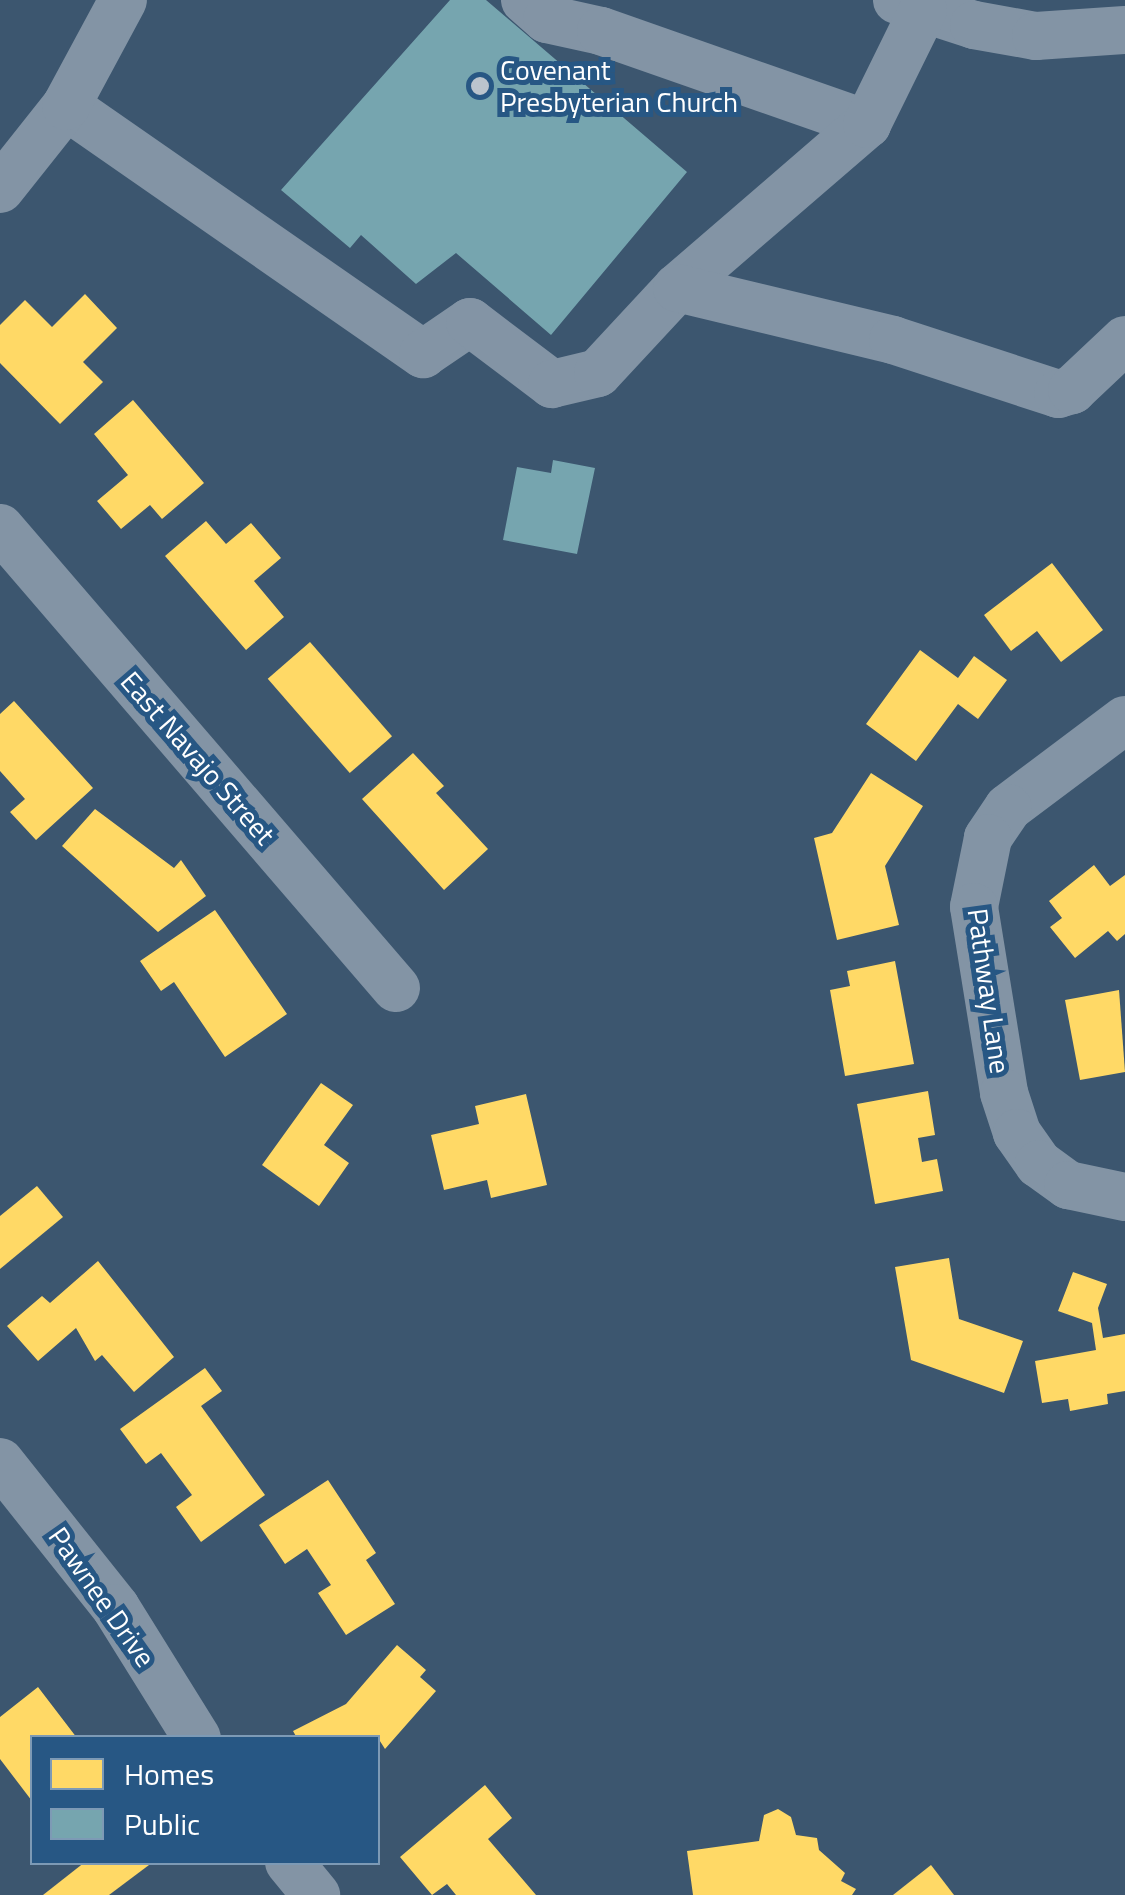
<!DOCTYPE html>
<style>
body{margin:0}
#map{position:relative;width:1125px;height:1895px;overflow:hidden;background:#3c566f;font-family:"Titillium Web",sans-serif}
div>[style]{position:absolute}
.homes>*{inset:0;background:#ffd966;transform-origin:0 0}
.public>*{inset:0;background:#76a5af}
.minor>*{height:48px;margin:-24px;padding:0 24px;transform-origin:24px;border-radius:24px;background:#8394a5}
.dots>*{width:28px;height:28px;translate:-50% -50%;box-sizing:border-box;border:5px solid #275784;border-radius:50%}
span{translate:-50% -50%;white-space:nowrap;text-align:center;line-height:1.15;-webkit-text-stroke:10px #275784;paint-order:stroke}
.poi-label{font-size:28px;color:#fff}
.left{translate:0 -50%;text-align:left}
.street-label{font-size:28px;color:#fff}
.legend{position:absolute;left:30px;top:1735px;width:350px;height:130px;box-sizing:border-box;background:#275784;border:2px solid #7d9ab5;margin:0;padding:12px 18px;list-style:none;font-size:30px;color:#fff}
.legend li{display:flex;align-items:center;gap:20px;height:50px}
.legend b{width:50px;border:2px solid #7d9ab5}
</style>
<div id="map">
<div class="homes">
<div style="clip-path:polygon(85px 294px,117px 328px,83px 362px,103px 382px,60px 424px,0 363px,0 325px,25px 300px,52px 327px)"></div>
<div style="clip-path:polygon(133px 400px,204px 483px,162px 519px,150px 505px,121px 529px,97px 501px,128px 475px,94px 434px)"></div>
<div style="clip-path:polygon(206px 521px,226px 544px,251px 523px,281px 558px,254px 581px,284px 617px,246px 650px,165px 556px)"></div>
<div style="clip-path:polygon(1052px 563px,1103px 630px,1061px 662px,1037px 631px,1011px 651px,984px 615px)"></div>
<div style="left:310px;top:642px;width:125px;height:56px;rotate:49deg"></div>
<div style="clip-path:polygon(920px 650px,958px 678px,974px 656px,1007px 680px,978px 719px,958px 704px,916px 761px,866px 724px)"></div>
<div style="clip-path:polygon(14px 701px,93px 788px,36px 840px,10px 812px,25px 799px,0 771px,0 714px)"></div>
<div style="clip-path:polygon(413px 753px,444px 786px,436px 793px,488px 849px,444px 890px,362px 799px)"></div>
<div style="clip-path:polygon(871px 773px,923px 806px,885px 866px,899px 925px,837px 940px,814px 838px,832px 833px)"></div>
<div style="clip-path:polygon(95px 809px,174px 868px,181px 860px,206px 896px,158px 932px,62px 846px)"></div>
<div style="clip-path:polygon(1094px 865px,1110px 886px,1125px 875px,1125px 934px,1117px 941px,1108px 931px,1075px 958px,1050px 927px,1062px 918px,1049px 901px)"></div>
<div style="clip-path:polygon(215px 910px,287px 1014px,225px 1057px,174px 982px,161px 991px,140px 961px)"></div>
<div style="clip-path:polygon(895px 961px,914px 1064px,845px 1076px,830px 990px,850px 986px,847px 971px)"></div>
<div style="clip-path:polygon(1119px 990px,1125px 1072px,1080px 1080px,1065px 1000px)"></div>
<div style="clip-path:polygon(321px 1083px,353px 1105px,324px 1145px,349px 1163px,319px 1206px,262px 1165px)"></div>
<div style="clip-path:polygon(928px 1091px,935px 1135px,918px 1138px,922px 1162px,937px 1159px,943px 1191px,875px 1204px,857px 1104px)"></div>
<div style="clip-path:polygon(526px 1094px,547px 1185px,491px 1198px,487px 1180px,444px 1190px,431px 1135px,479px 1124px,475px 1106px)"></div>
<div style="clip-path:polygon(37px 1186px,63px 1217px,0 1269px,0 1216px)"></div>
<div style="clip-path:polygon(949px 1258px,959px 1319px,1023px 1341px,1004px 1393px,911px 1360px,895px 1267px)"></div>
<div style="clip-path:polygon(98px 1261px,174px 1357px,134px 1392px,102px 1355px,95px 1361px,76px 1328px,38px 1361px,7px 1326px,42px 1296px,50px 1303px)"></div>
<div style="clip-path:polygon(1073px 1272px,1107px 1284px,1098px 1308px,1103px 1338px,1125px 1334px,1125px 1391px,1107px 1394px,1108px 1404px,1070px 1411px,1068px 1399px,1042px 1403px,1035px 1361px,1096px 1350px,1092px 1323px,1058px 1311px)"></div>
<div style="clip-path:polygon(205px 1368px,222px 1391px,201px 1406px,265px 1495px,201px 1542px,176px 1507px,192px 1495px,161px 1453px,146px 1464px,120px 1429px)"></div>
<div style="clip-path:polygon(328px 1480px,376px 1553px,366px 1560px,395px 1604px,346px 1635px,318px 1593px,331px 1585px,307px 1549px,285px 1564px,259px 1525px)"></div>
<div style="clip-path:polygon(397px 1645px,426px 1670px,420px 1677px,436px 1691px,385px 1749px,378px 1738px,297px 1738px,293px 1731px,346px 1704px)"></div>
<div style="clip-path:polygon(38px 1687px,77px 1738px,32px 1738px,32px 1801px,0 1759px,0 1717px)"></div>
<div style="clip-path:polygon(485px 1785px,512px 1818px,488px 1839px,536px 1895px,456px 1895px,447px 1884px,432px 1895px,400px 1857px)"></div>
<div style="clip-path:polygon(778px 1809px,791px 1817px,796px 1835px,817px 1838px,819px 1850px,845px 1873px,841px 1881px,856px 1889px,852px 1895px,693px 1895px,687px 1851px,759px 1841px,764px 1815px)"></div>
<div style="clip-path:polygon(85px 1862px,147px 1862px,149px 1865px,109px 1895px,43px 1895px)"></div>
<div style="clip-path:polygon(931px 1865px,954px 1895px,893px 1895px)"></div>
</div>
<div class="public">
<div style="clip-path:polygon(450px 0,486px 0,687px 172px,551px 335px,456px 253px,416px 284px,361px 235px,350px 248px,281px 190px)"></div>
<div style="clip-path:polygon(553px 460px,595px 468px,577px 554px,503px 540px,517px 467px,551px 473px)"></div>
</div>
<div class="minor">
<div style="left:525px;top:0;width:29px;rotate:41deg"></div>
<div style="left:547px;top:19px;width:55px;rotate:12.5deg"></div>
<div style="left:601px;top:31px;width:282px;rotate:19.3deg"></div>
<div style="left:897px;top:0;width:81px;rotate:18deg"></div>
<div style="left:974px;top:25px;width:63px;rotate:10.1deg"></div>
<div style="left:1036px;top:36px;width:89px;rotate:-3.9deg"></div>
<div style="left:66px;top:106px;width:435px;rotate:34.8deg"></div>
<div style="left:423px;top:354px;width:57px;rotate:-34.2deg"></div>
<div style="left:470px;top:322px;width:103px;rotate:37.1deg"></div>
<div style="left:552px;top:384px;width:47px;rotate:-13.4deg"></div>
<div style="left:598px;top:373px;width:116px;rotate:-47.1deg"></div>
<div style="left:677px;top:288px;width:251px;rotate:-40.8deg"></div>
<div style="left:867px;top:124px;width:127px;rotate:-63.8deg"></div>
<div style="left:0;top:189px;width:106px;rotate:-51.5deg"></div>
<div style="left:66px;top:106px;width:120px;rotate:-61.7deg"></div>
<div style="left:677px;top:288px;width:222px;rotate:13.5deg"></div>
<div style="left:893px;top:340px;width:174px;rotate:18.1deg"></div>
<div style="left:1058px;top:394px;width:15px;rotate:-16deg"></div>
<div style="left:1072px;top:390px;width:73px;rotate:-43.3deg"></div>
<div style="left:0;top:528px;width:607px;rotate:49.28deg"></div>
<div style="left:1125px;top:720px;width:146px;rotate:143.1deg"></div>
<div style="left:1008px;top:808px;width:36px;rotate:124deg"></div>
<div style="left:988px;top:838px;width:70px;rotate:101.5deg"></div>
<div style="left:974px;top:907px;width:188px;rotate:80.8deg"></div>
<div style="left:1004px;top:1093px;width:42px;rotate:72deg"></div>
<div style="left:1017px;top:1133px;width:38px;rotate:55deg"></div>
<div style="left:1039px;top:1164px;width:36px;rotate:36deg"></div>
<div style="left:1068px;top:1185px;width:58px;rotate:11.9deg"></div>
<div style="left:0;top:1462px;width:186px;rotate:51.5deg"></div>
<div style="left:116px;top:1608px;width:153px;rotate:58.1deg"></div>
<div style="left:289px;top:1862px;width:43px;rotate:50.7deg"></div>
</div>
<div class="dots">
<div style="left:480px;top:86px;background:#bbc4cd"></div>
</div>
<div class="poi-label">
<span class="left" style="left:500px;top:86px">Covenant<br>Presbyterian Church</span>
</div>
<div class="street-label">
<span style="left:198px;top:758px;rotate:49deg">East Navajo Street</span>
<span style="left:989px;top:991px;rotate:82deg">Pathway Lane</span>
<span style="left:102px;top:1597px;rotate:55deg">Pawnee Drive</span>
</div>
<ul class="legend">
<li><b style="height:28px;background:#ffd966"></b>Homes</li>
<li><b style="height:28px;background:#76a5af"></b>Public</li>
</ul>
</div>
